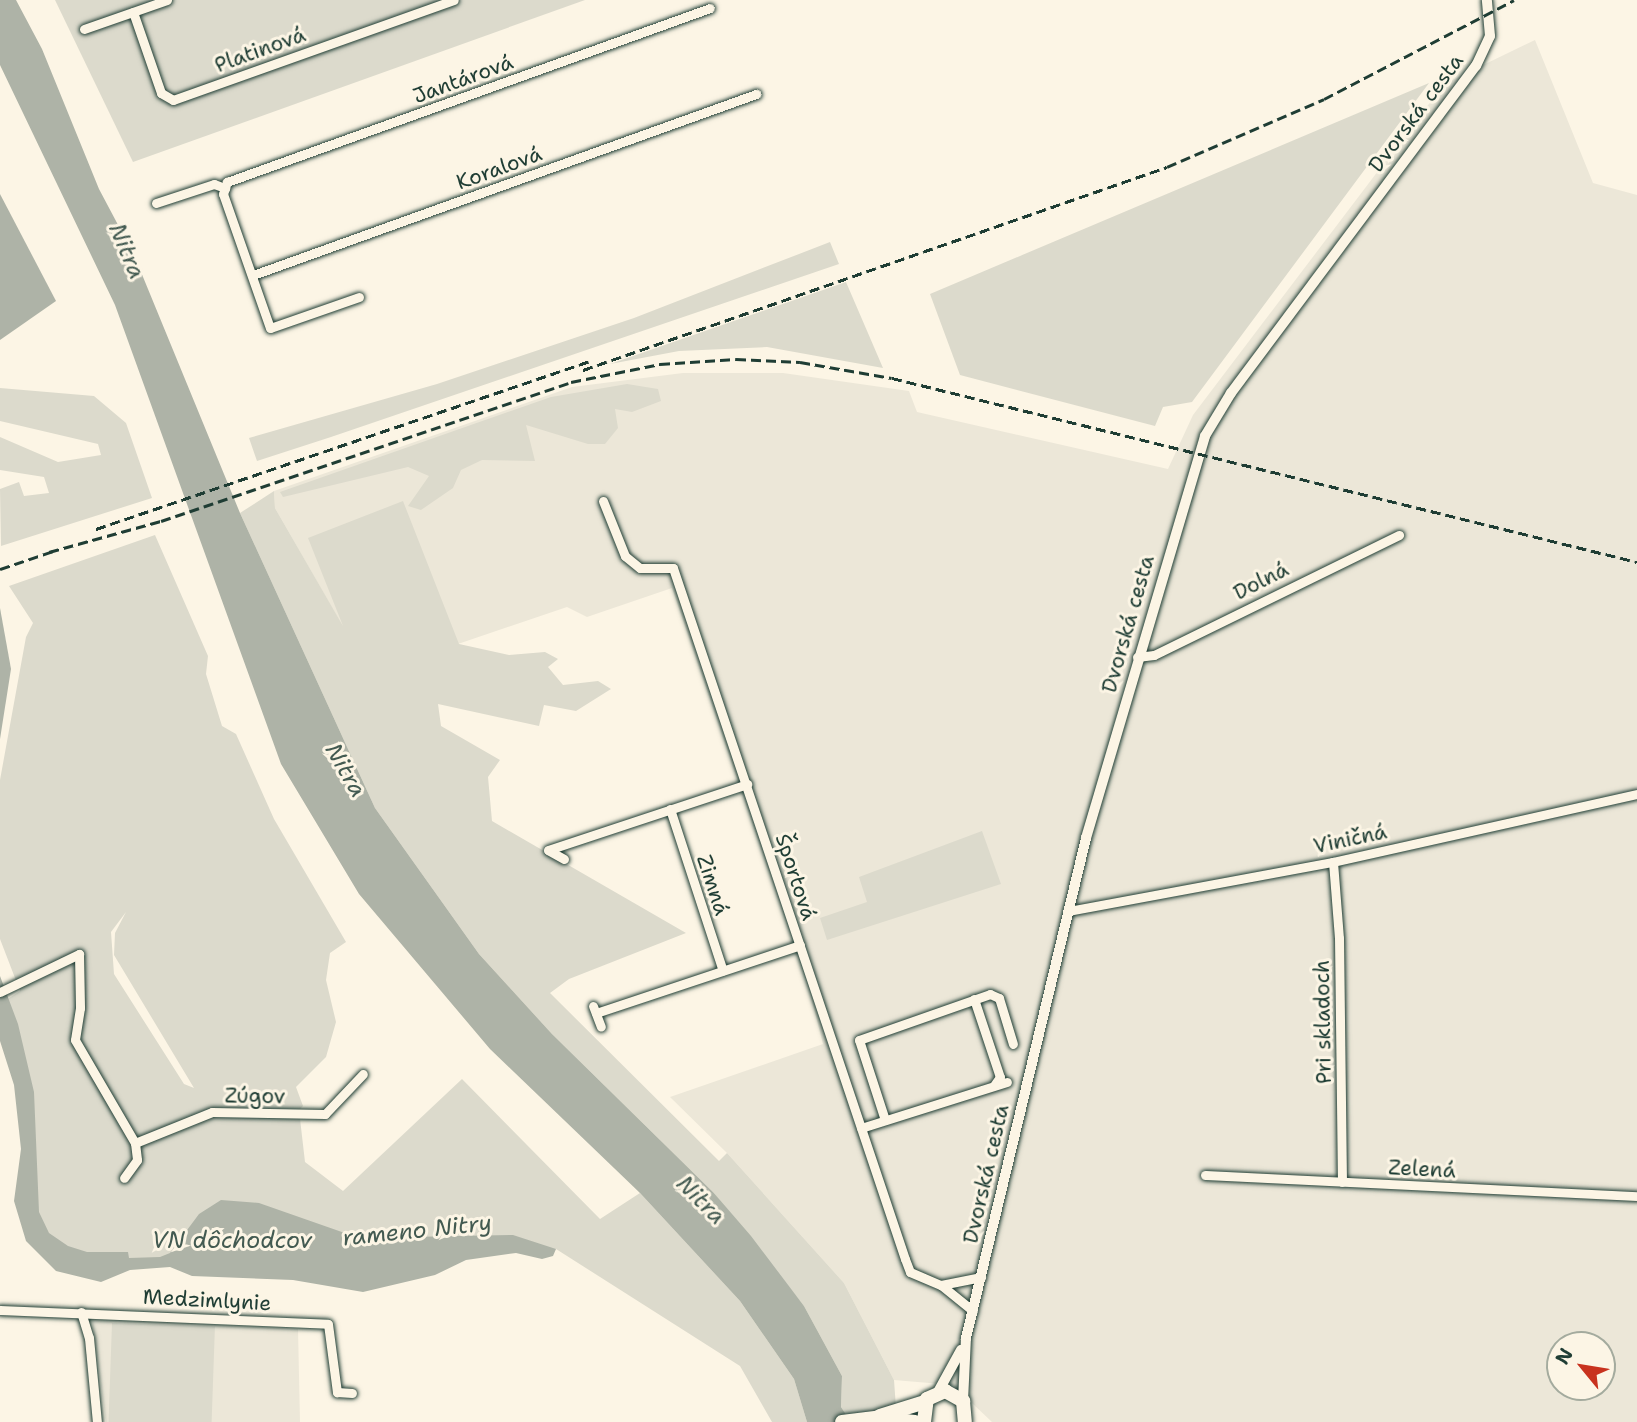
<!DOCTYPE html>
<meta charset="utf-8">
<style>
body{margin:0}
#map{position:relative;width:1637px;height:1422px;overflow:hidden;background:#fcf5e5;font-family:"Shantell Sans",sans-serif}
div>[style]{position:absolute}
.built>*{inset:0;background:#ece7d8}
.green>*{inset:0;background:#dcdacc;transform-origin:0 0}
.water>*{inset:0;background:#aeb3a7}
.roads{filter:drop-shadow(0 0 2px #1f3d34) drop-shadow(0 0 2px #1f3d34)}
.minor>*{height:9px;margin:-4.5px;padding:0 4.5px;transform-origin:4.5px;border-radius:4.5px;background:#fcf5e5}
.tertiary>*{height:10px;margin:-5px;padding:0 5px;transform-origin:5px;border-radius:5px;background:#fcf5e5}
.primary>*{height:14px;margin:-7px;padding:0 7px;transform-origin:7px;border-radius:7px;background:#fcf5e5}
.rail>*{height:2.5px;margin-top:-1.25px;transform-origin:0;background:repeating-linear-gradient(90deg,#1f3d34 0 10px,transparent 0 15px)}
span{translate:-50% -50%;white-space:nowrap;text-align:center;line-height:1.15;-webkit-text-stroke:6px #fcf5e5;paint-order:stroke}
.street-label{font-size:21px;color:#1f3d34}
.water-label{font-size:23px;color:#435a51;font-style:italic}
.north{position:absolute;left:1546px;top:1331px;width:70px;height:70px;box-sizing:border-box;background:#fcf5e5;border:2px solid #a4ab9e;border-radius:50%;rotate:300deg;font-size:19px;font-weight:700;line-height:28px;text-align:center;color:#1f3d34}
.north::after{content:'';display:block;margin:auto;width:24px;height:32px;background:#c8321e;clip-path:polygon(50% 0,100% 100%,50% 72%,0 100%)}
</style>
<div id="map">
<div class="built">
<div style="clip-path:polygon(evenodd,1535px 40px,1593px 183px,1637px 195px,1637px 1422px,992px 1422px,953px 1385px,894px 1380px,844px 1283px,727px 1153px,670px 1097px,823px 1044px,809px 989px,672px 588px,587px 617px,567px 607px,364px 676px,342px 625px,275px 508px,274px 491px,572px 387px,683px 373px,783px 373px,909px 391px,917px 412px,1168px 469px,1193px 415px,1444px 84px,1535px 40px,1560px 1345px,1602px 1345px,1602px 1387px,1560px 1387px,1560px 1345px)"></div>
<div style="clip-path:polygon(92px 1318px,298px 1329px,300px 1422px,106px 1422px)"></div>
</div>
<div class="green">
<div style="clip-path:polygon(55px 0,585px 0,133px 162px)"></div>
<div style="clip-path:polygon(1429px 83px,1192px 402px,1163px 407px,1155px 426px,960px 375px,930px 294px)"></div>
<div style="clip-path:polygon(830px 242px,839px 264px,331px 437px,257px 461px,249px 438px,437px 384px,634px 318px)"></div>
<div style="clip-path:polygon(846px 282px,883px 368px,767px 347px,679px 351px,610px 364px)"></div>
<div style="clip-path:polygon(627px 384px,658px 389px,661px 401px,632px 412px,615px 409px,618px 428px,605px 444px,588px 444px,526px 425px,535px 461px,482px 460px,461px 470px,453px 488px,421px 510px,408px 506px,429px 476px,408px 467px,283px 497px,280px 492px,551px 397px)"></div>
<div style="clip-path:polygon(0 388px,94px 396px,126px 423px,152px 498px,1px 546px,0 489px,19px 482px,24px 496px,49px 493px,44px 477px,0 470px,0 437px,58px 462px,101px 455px,98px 444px,0 421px)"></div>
<div style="clip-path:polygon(274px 491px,275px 508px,343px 626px,308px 538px,403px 501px,459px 644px,509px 655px,545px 652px,558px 659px,548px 667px,563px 685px,598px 681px,611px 689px,576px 711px,544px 705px,539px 726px,438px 704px,441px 726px,500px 760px,488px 777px,492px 821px,686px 933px,569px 979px,550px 993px,719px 1161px,727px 1153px,844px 1283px,894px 1380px,897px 1422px,851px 1422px,841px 1407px,842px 1376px,804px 1306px,713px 1192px,552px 1034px,479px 954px,375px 808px,240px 513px)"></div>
<div style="clip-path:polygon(evenodd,155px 535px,208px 656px,206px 674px,222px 726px,236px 734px,274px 819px,346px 942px,330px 953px,326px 980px,336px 1022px,326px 1057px,296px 1087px,303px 1106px,299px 1110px,305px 1162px,343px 1191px,462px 1079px,600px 1219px,640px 1193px,740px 1301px,794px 1379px,807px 1422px,772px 1422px,740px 1366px,556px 1249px,110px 1263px,59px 1250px,39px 1232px,23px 1091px,0 1004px,20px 991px,0 939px,0 780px,26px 637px,33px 623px,9px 586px,155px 535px,126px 912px,115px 933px,114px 955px,194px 1088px,184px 1084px,114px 974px,111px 932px,126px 912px)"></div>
<div style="clip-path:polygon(982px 831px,1001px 884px,827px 940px,820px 918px,867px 902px,859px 877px)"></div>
<div style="left:112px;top:1323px;width:103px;height:99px;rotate:2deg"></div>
</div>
<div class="water">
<div style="clip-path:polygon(0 0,16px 0,42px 49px,99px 189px,134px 255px,240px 513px,375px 808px,479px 954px,552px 1034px,713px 1192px,751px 1236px,804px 1306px,842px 1376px,841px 1407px,851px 1422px,807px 1422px,794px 1379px,740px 1301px,640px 1193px,490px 1049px,359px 894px,281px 764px,115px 305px,0 65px)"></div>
<div style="clip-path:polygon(0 194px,56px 301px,0 340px)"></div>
<div style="clip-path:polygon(0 608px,11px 669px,0 739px)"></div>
<div style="clip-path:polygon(0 976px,18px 1024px,34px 1092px,39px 1212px,49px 1233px,68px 1246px,87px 1252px,128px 1252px,129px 1258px,160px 1257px,170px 1253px,199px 1214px,221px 1200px,259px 1203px,359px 1238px,513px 1235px,556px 1249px,553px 1256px,542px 1259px,516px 1253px,466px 1260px,435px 1275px,363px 1292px,293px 1280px,192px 1276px,170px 1267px,130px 1270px,101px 1282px,56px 1271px,26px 1241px,14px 1201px,21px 1149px,14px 1085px,0 1041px)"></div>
</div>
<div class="roads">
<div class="minor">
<div style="left:133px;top:12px;width:86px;rotate:70.9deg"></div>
<div style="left:161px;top:93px;width:14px;rotate:30deg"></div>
<div style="left:173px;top:100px;width:298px;rotate:-19.6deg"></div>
<div style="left:84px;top:29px;width:88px;rotate:-19.3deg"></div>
<div style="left:156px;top:203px;width:61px;rotate:-18.1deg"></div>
<div style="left:214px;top:184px;width:12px;rotate:20deg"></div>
<div style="left:253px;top:275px;width:535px;rotate:-19.79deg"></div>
<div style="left:359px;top:297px;width:94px;rotate:160.8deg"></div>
<div style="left:270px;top:328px;width:142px;rotate:-109.3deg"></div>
<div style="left:223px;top:194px;width:13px;rotate:-72deg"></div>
<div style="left:227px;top:182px;width:513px;rotate:-19.81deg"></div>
<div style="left:603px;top:501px;width:59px;rotate:68.2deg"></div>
<div style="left:625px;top:556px;width:19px;rotate:39deg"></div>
<div style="left:640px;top:568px;width:33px"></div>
<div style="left:673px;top:568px;width:729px;rotate:71.44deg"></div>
<div style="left:905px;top:1259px;width:14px;rotate:69deg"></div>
<div style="left:910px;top:1272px;width:34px;rotate:23deg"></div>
<div style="left:941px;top:1285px;width:41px;rotate:39.1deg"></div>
<div style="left:1137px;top:657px;width:17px;rotate:-7deg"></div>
<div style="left:1154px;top:655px;width:273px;rotate:-26.1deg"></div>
<div style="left:670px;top:809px;width:170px;rotate:71.9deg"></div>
<div style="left:564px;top:859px;width:18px;rotate:-151deg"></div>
<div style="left:548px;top:850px;width:210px;rotate:-18.3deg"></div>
<div style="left:1333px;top:862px;width:76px;rotate:85.5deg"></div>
<div style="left:1339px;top:938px;width:244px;rotate:89.3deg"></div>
<div style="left:1068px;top:911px;width:269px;rotate:-10.5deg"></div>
<div style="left:1333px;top:862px;width:312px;rotate:-12.6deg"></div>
<div style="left:0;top:992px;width:88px;rotate:-25.7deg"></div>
<div style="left:79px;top:954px;width:54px;rotate:88.9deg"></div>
<div style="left:80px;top:1008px;width:32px;rotate:99deg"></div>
<div style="left:75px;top:1040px;width:119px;rotate:59.8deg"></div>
<div style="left:135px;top:1143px;width:17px;rotate:83deg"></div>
<div style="left:137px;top:1160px;width:22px;rotate:126deg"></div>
<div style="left:974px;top:999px;width:82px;rotate:71.6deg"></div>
<div style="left:1000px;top:1077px;width:9px;rotate:126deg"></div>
<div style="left:593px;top:1006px;width:22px;rotate:69deg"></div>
<div style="left:596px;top:1013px;width:215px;rotate:-18.4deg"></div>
<div style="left:885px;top:1120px;width:84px;rotate:-108deg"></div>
<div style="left:859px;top:1040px;width:139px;rotate:-19.3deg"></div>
<div style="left:990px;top:994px;width:10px;rotate:24deg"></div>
<div style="left:999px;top:998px;width:48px;rotate:73.1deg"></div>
<div style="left:861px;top:1128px;width:153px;rotate:-17.5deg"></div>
<div style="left:135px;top:1143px;width:83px;rotate:-21.9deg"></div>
<div style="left:212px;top:1112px;width:113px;rotate:1deg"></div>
<div style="left:325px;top:1114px;width:55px;rotate:-46.5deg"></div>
<div style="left:1205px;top:1175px;width:433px;rotate:2.8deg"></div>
<div style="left:941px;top:1285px;width:41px;rotate:-11.3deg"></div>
<div style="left:0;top:1310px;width:328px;rotate:2.4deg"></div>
<div style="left:328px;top:1324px;width:69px;rotate:82.5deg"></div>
<div style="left:337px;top:1392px;width:15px;rotate:4deg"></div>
<div style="left:81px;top:1312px;width:27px;rotate:73deg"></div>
<div style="left:89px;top:1338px;width:84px;rotate:84.6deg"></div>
</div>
<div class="tertiary">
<div style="left:938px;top:1392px;width:48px;rotate:-61.3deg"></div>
<div style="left:963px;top:1401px;width:63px;rotate:-87.3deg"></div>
<div style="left:966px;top:1338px;width:514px;rotate:-76.5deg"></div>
<div style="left:1086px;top:838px;width:419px;rotate:-73.5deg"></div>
<div style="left:1205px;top:436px;width:50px;rotate:-58.8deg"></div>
<div style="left:1231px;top:393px;width:409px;rotate:-53.2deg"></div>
<div style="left:1476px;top:66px;width:33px;rotate:-65deg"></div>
<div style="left:1490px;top:36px;width:36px;rotate:-95deg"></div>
</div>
<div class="primary">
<div style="left:880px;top:1416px;width:47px;rotate:-17.3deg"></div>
<div style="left:842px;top:1422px;width:35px;rotate:-7deg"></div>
<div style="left:877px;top:1418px;width:38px;rotate:6deg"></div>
<div style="left:924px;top:1422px;width:23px;rotate:-83deg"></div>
<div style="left:927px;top:1399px;width:20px;rotate:-24deg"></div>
<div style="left:945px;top:1391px;width:21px;rotate:29deg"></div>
<div style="left:963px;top:1401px;width:21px;rotate:85deg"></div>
</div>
</div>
<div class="rail">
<div style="left:583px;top:370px;width:618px;rotate:-19.17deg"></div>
<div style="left:1167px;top:167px;width:171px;rotate:-23.4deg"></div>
<div style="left:1324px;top:99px;width:214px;rotate:-27.5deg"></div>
<div style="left:96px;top:529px;width:522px;rotate:-18.78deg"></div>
<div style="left:49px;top:552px;width:116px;rotate:-15.5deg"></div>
<div style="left:161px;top:521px;width:433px;rotate:-18.7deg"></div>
<div style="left:571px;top:382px;width:91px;rotate:-11.4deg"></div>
<div style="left:660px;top:364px;width:76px;rotate:-3.8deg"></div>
<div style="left:736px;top:359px;width:64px;rotate:2.7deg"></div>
<div style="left:800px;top:362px;width:93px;rotate:9.9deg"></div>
<div style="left:892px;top:378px;width:767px;rotate:13.87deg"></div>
<div style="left:0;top:569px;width:59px;rotate:-18.7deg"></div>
</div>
<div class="street-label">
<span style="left:260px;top:50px;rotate:-20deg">Platinová</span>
<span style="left:463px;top:79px;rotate:-20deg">Jantárová</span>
<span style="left:1416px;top:113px;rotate:-53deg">Dvorská cesta</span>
<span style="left:499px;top:168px;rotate:-20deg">Koralová</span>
<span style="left:1261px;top:581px;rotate:-27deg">Dolná</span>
<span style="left:1128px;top:624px;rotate:-74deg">Dvorská cesta</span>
<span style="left:1350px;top:839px;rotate:-12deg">Viničná</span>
<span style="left:796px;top:877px;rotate:72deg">Športová</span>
<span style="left:713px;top:885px;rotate:72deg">Zimná</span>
<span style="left:1323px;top:1022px;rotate:-91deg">Pri skladoch</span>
<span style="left:255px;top:1096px;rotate:1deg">Zúgov</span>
<span style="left:1422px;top:1169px;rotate:3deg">Zelená</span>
<span style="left:986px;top:1174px;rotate:-77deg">Dvorská cesta</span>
<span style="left:207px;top:1300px;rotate:3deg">Medzimlynie</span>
</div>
<div class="water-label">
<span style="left:127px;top:251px;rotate:67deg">Nitra</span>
<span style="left:346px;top:770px;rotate:60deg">Nitra</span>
<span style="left:701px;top:1200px;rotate:45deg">Nitra</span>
<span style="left:417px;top:1230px;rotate:-6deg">rameno Nitry</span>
<span style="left:232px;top:1240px">VN dôchodcov</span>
</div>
<div class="north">N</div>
</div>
